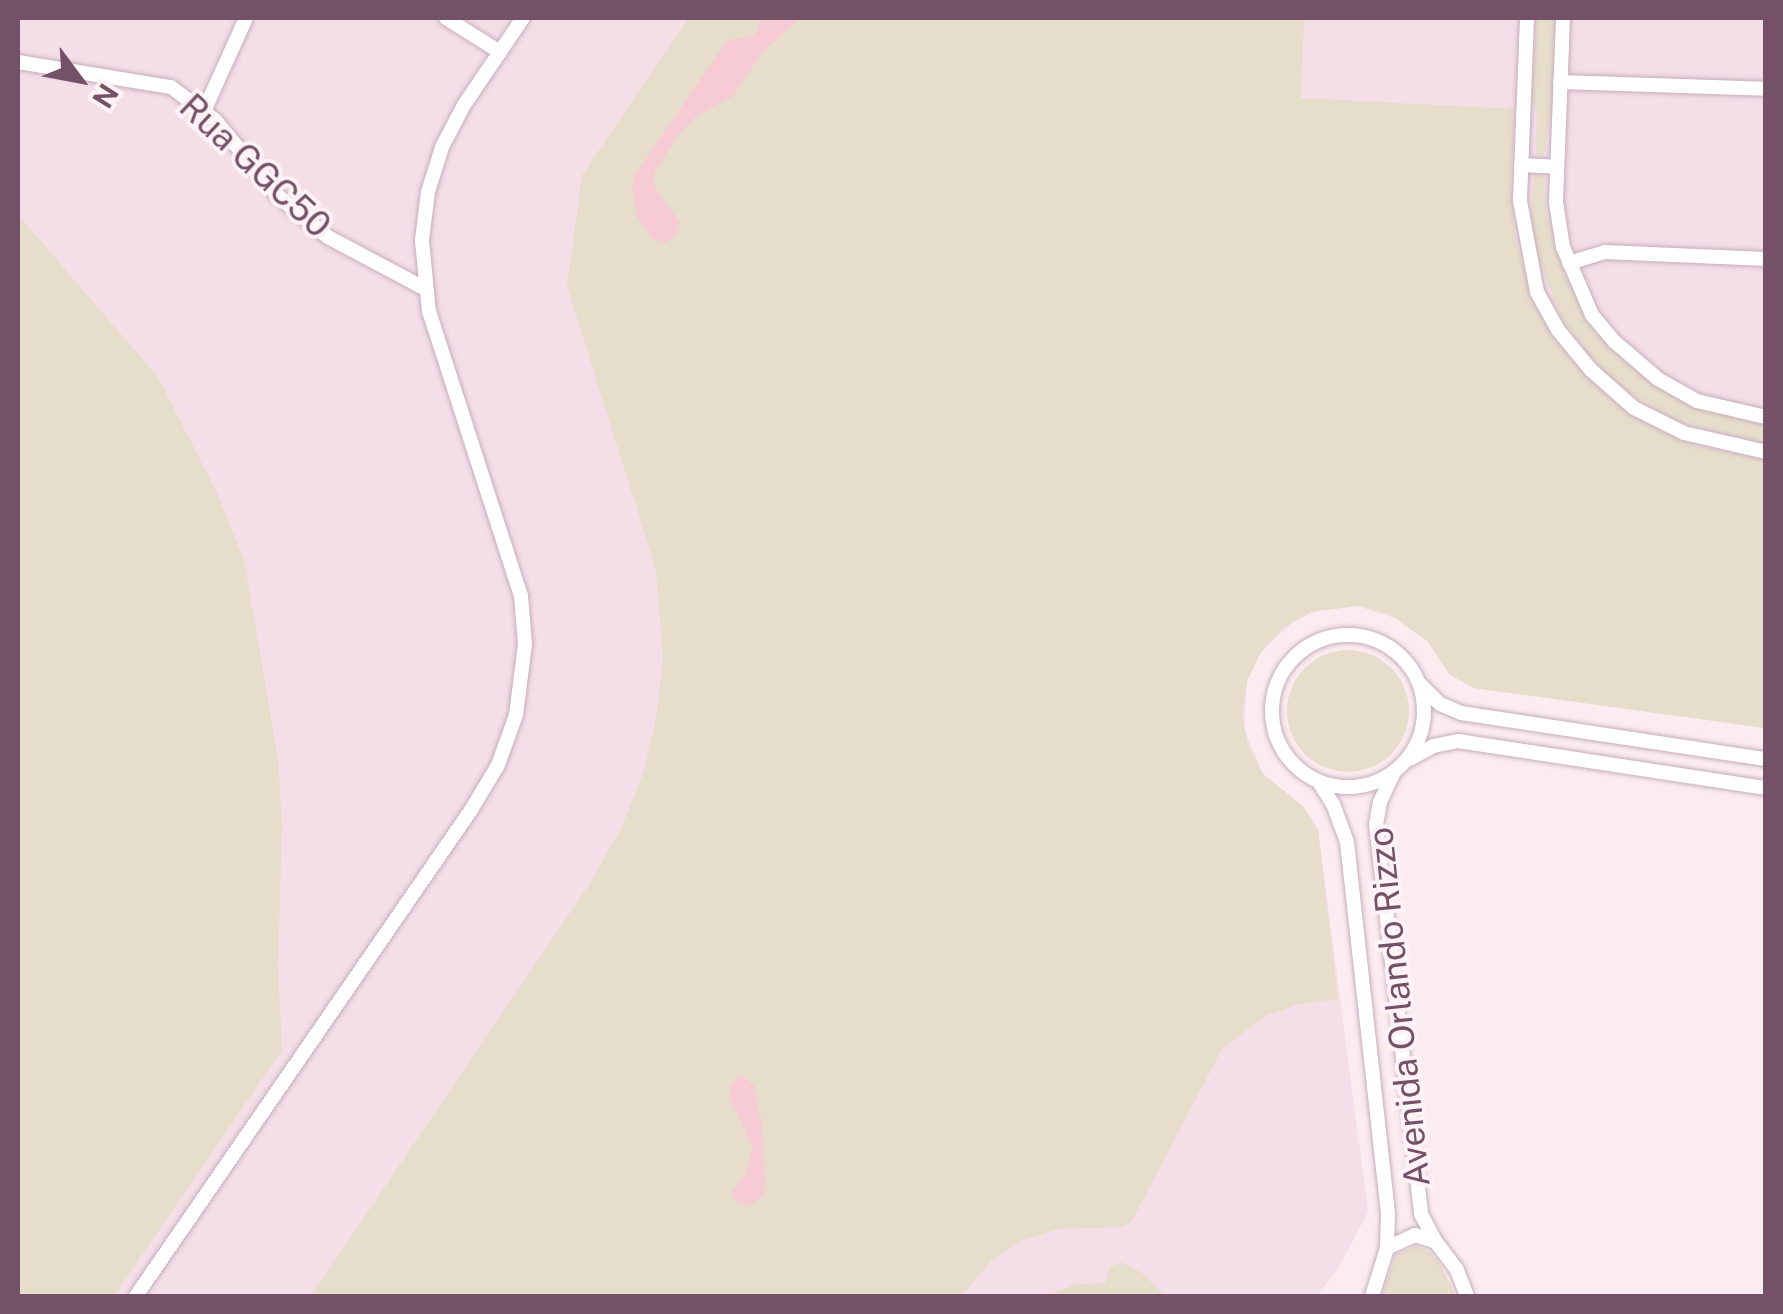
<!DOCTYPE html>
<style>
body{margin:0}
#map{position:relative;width:1783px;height:1314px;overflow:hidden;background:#fbecf1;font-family:"Public Sans",sans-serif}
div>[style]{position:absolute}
.residential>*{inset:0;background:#f4dee7}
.green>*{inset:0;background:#e7ddcb}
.round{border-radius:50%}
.sand>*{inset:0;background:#f6cbd3}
.roads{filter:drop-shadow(0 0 2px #c7adbb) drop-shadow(0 0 2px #c7adbb)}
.minor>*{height:14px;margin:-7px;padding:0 7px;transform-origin:7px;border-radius:7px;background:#fff}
.minor>.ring{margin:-7px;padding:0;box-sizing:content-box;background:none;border:14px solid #fff;border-radius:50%}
span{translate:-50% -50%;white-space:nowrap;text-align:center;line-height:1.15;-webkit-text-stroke:8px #fdf2f6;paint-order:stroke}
.street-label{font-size:35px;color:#745166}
.frame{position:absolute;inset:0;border:20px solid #745166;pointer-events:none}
.north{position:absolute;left:30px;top:30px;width:100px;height:100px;-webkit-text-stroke:8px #fdf2f6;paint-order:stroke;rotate:122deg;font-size:28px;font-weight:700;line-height:40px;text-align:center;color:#745166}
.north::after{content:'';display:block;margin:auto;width:35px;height:45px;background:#745166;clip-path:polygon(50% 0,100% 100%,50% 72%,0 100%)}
</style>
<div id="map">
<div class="residential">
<div style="clip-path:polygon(18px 18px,1765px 18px,1765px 728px,1474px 688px,1450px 675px,1427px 641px,1403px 621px,1358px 606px,1326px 608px,1296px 619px,1261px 652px,1247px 681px,1244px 729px,1263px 774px,1304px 807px,1318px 830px,1368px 1212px,1338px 1269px,1317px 1296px,18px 1296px)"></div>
</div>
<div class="green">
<div style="clip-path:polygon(689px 18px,1304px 18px,1301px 98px,1514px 109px,1511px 191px,1516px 241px,1531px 290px,1569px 356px,1604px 393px,1646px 424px,1693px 445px,1765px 460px,1765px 728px,1474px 688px,1450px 675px,1427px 641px,1389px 614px,1358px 606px,1311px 612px,1283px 628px,1261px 652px,1247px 681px,1242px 713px,1248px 745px,1263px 774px,1304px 807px,1318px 830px,1338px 999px,1299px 1004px,1265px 1016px,1222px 1049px,1133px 1219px,1124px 1227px,1058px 1229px,1023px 1240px,992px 1260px,961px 1296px,311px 1296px,590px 883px,621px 829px,644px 771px,657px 713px,663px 656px,656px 570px,567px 286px,582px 175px)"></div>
<div style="clip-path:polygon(1536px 18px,1557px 18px,1553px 93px,1545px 152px,1540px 156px,1536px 151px,1537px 114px,1532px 100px)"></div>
<div style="clip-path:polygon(1539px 173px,1544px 177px,1545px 204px,1564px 275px,1597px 331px,1626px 363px,1661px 388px,1699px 407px,1765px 422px,1765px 444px,1673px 420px,1615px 383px,1584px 350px,1559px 312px,1535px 248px,1530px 226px,1534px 177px)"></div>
<div style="clip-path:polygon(18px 215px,158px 377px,218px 495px,244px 560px,278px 760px,282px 824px,278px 966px,282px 1050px,114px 1296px,18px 1296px)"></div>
<div class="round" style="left:1287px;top:650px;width:122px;height:122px"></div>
<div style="clip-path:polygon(1415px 1246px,1429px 1251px,1439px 1262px,1456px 1296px,1382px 1296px,1395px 1255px)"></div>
<div style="clip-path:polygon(1121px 1262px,1142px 1273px,1165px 1296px,1047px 1296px,1076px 1284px,1105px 1283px,1110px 1267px)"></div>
</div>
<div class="sand">
<div style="clip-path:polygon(762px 18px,800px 18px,763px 52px,732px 97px,695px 117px,676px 138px,654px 174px,655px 188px,680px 222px,677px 235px,665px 243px,652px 239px,637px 217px,632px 190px,634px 176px,719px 52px,727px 41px,754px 35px)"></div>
<div style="clip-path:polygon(741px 1075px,754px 1085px,762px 1125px,765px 1181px,763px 1195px,753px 1204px,739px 1205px,731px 1194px,746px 1172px,752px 1146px,729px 1097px,731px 1084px)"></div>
</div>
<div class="roads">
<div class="minor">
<div style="left:446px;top:18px;width:64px;rotate:32.2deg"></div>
<div style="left:1527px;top:18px;width:183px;rotate:92.2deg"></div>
<div style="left:1520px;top:201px;width:93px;rotate:79.4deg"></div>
<div style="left:1537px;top:292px;width:43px;rotate:61.1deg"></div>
<div style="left:1558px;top:330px;width:52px;rotate:50.5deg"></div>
<div style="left:1591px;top:370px;width:57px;rotate:41.5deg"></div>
<div style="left:1634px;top:408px;width:56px;rotate:26.6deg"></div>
<div style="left:1684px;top:433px;width:84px;rotate:13deg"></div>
<div style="left:1563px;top:18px;width:184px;rotate:92.2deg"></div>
<div style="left:1556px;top:202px;width:46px;rotate:81.2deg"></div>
<div style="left:1563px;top:247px;width:74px;rotate:66.9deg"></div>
<div style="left:1592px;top:315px;width:35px;rotate:50deg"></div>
<div style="left:1615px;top:342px;width:57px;rotate:40.7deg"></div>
<div style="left:1658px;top:379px;width:45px;rotate:29.4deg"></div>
<div style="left:1697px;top:401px;width:71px;rotate:13.1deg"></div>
<div style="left:18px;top:62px;width:155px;rotate:9.3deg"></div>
<div style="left:171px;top:87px;width:55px;rotate:36.9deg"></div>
<div style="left:215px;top:120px;width:99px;rotate:50.3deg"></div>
<div style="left:278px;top:196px;width:65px;rotate:39.4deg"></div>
<div style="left:328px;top:237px;width:109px;rotate:28deg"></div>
<div style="left:1560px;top:82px;width:206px;rotate:1.9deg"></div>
<div style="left:204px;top:111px;width:102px;rotate:-65.7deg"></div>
<div style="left:1521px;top:165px;width:35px;rotate:3deg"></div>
<div style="left:1569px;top:263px;width:38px;rotate:-17deg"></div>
<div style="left:1605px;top:252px;width:161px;rotate:2.5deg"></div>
<div class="ring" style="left:1272px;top:635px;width:138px;height:138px"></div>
<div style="left:1420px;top:684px;width:28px;rotate:45deg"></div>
<div style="left:1440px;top:704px;width:23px;rotate:23deg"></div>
<div style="left:1461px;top:713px;width:308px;rotate:8.6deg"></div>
<div style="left:1410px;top:759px;width:26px;rotate:-29deg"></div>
<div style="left:1433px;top:746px;width:25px;rotate:-11deg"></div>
<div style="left:1458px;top:741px;width:312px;rotate:8.7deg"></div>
<div style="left:1394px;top:772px;width:33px;rotate:115deg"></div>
<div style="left:1380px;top:802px;width:22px;rotate:100deg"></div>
<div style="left:1376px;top:824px;width:393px;rotate:83.4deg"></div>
<div style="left:1421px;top:1214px;width:32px;rotate:62deg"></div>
<div style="left:1319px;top:782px;width:26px;rotate:58deg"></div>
<div style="left:1333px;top:804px;width:40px;rotate:69.8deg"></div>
<div style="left:1347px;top:842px;width:376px;rotate:83.7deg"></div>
<div style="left:1388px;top:1216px;width:32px;rotate:92deg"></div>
<div style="left:136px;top:1296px;width:590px;rotate:-55.42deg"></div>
<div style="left:471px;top:810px;width:52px;rotate:-59deg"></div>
<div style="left:498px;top:765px;width:53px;rotate:-70.2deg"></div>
<div style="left:516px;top:715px;width:72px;rotate:-82.8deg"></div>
<div style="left:525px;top:644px;width:48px;rotate:-94.8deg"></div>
<div style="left:521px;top:596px;width:299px;rotate:-107.9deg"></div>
<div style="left:429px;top:312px;width:72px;rotate:-95.6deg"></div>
<div style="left:422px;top:240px;width:48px;rotate:-82.9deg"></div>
<div style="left:428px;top:192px;width:47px;rotate:-72.7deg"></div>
<div style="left:442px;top:147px;width:47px;rotate:-62.4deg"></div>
<div style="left:464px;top:105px;width:105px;rotate:-55.9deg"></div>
<div style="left:1372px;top:1296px;width:50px;rotate:-72.6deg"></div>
<div style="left:1387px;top:1248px;width:31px;rotate:-25deg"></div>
<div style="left:1415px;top:1235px;width:22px;rotate:18deg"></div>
<div style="left:1436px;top:1242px;width:35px;rotate:53deg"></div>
<div style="left:1457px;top:1270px;width:28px;rotate:69deg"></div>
</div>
</div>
<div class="street-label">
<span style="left:255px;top:166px;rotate:43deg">Rua GGC50</span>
<span style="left:1399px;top:1007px;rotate:-96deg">Avenida Orlando Rizzo</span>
</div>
<div class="frame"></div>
<div class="north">N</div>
</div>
